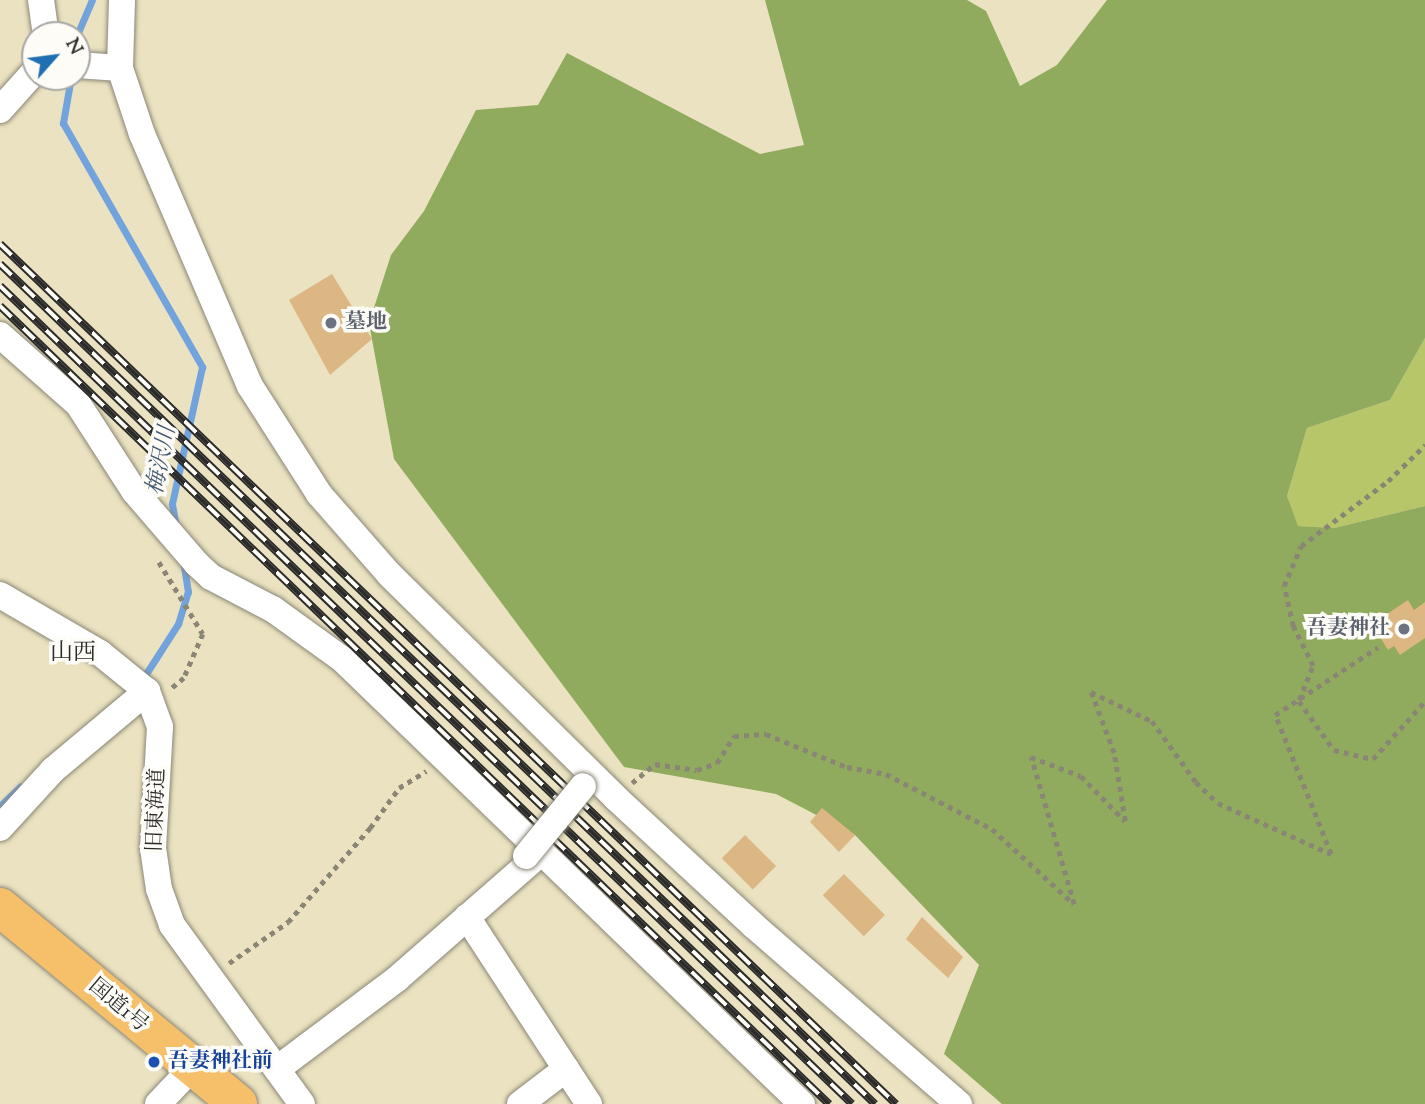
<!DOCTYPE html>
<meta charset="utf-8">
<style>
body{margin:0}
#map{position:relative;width:1425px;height:1104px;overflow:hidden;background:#eae2c0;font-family:"Sorts Mill Goudy","Noto Serif JP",serif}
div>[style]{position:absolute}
.green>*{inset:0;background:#b6c669}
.forest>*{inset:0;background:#90ab5d}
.stream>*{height:7px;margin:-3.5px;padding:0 3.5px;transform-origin:3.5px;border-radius:3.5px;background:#72a3dd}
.building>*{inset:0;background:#dcb784;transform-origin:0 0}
.path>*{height:4.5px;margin-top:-2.25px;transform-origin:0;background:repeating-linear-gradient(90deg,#8a8676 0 5px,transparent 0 10px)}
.roads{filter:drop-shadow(0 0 2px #8a8676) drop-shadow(0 0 2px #8a8676)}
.minor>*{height:26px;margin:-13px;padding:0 13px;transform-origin:13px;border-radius:13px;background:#fff}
.highway>*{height:38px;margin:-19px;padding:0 19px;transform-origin:19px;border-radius:19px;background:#f6c06b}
.rail>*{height:8px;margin-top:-4px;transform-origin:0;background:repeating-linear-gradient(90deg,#fdfcf7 0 16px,#2b2b2b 0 32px);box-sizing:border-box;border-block:2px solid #2b2b2b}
.bridges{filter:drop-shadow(0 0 2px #8a8676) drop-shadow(0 0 2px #8a8676)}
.minor-bridge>*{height:26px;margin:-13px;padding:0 13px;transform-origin:13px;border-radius:13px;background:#fff}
.dots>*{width:19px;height:19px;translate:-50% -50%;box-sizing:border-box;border:4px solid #fdfcf7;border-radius:50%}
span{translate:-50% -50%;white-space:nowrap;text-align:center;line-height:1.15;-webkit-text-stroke:7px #fdfcf7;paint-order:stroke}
.worship-label{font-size:21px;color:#5b616d;font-weight:700}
.left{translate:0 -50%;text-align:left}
.right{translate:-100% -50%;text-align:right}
.street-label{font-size:21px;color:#2b2b2b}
.transit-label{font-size:21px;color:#164399;font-weight:700}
.water-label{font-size:23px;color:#475b72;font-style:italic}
.neighbourhood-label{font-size:23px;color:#2b2b2b}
.north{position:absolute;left:21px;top:21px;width:70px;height:70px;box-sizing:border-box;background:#fdfcf7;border:2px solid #a9a8a5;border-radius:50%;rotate:62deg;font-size:19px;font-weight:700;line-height:28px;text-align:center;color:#2b2b2b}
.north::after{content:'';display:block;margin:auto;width:24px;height:32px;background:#1f6fb2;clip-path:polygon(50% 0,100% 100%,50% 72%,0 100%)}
</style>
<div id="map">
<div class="green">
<div style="clip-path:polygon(1425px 338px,1425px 506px,1334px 528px,1297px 526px,1287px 496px,1307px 428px,1390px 400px)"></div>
</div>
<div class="forest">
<div style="clip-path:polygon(765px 0,967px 0,986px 11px,1020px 86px,1057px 65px,1107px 0,1425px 0,1425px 338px,1390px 400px,1307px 428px,1287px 496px,1298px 526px,1334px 528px,1425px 506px,1425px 1104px,1002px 1104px,944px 1054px,979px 965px,855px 835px,776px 794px,624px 767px,394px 459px,369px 323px,391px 255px,424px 211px,476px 110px,538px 105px,567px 53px,760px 154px,804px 145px)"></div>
</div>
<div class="stream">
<div style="left:77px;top:35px;width:38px;rotate:-67deg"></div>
<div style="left:71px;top:77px;width:47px;rotate:99.9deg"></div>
<div style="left:63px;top:123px;width:281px;rotate:60.3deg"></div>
<div style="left:202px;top:367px;width:140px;rotate:102.4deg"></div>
<div style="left:172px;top:504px;width:22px;rotate:80deg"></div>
<div style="left:142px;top:680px;width:67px;rotate:-57.3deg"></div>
<div style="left:178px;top:624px;width:34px;rotate:-73deg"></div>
<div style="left:188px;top:592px;width:31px;rotate:-99deg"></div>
<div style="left:0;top:806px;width:28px;rotate:-44deg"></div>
</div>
<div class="building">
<div style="clip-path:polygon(332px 274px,372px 339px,330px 375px,289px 300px)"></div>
<div style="clip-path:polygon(1408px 600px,1414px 610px,1425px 602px,1425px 638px,1400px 655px,1394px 646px,1388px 650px,1378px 634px,1383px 630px,1378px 620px)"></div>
<div style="clip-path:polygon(822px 808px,855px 835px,839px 852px,810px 822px)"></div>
<div style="left:745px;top:835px;width:44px;height:33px;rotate:45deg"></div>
<div style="left:844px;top:874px;width:58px;height:30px;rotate:45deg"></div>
<div style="clip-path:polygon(922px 917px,963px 957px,948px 978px,906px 939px)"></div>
</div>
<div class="path">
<div style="left:159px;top:562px;width:84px;rotate:58.6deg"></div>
<div style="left:203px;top:634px;width:48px;rotate:113.4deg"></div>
<div style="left:184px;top:678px;width:16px;rotate:140deg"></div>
<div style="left:1299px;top:700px;width:37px;rotate:-68deg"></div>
<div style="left:1313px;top:666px;width:45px;rotate:-116.6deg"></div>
<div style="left:1293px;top:626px;width:41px;rotate:-102.7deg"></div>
<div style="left:1284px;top:586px;width:43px;rotate:-67deg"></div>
<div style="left:1301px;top:546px;width:109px;rotate:-36.8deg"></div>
<div style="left:1388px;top:481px;width:52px;rotate:-44.2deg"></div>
<div style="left:1299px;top:701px;width:60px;rotate:54.5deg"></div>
<div style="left:1334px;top:750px;width:40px;rotate:13deg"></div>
<div style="left:1373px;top:759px;width:78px;rotate:-48.1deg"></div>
<div style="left:632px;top:783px;width:30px;rotate:-40deg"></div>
<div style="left:655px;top:764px;width:42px;rotate:8.1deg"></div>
<div style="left:697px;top:770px;width:21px;rotate:-19deg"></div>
<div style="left:717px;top:763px;width:32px;rotate:-58deg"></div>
<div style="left:734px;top:736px;width:32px;rotate:-4deg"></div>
<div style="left:766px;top:734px;width:87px;rotate:22.2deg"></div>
<div style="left:847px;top:767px;width:40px;rotate:10deg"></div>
<div style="left:886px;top:774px;width:119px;rotate:27.4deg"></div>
<div style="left:992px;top:829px;width:111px;rotate:42.4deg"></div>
<div style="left:1074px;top:904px;width:153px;rotate:-106.3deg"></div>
<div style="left:1031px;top:757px;width:53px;rotate:20.8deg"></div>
<div style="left:1081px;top:776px;width:63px;rotate:45.6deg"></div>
<div style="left:1125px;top:821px;width:69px;rotate:-99.2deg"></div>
<div style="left:1114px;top:753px;width:65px;rotate:-110.7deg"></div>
<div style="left:1091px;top:692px;width:68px;rotate:25.4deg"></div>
<div style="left:1152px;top:721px;width:75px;rotate:54.2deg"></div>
<div style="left:1196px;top:782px;width:30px;rotate:44deg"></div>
<div style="left:1218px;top:803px;width:124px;rotate:24.3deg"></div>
<div style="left:1331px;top:854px;width:150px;rotate:-111.9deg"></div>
<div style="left:1275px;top:715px;width:123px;rotate:-33.4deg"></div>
<div style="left:229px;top:963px;width:72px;rotate:-34.8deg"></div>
<div style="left:288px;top:922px;width:125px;rotate:-48.9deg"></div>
<div style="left:370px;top:828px;width:49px;rotate:-54.1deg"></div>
<div style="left:399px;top:788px;width:32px;rotate:-32deg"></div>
</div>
<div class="roads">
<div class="minor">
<div style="left:41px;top:0;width:35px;rotate:82deg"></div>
<div style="left:122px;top:0;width:68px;rotate:91.7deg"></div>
<div style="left:120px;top:68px;width:70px;rotate:71.6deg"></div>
<div style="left:142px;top:134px;width:274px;rotate:66.8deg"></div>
<div style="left:250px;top:386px;width:128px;rotate:57.4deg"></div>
<div style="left:319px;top:494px;width:108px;rotate:48.8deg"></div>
<div style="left:390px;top:575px;width:317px;rotate:44.6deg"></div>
<div style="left:616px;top:798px;width:187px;rotate:42.8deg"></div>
<div style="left:753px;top:925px;width:273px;rotate:41deg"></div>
<div style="left:77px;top:65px;width:43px;rotate:4deg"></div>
<div style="left:0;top:110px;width:52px;rotate:-48.1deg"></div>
<div style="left:0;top:335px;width:104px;rotate:41.5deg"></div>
<div style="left:78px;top:404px;width:103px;rotate:57.2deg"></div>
<div style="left:134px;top:491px;width:96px;rotate:49.2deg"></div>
<div style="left:197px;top:564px;width:19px;rotate:43deg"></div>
<div style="left:211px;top:577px;width:71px;rotate:27.6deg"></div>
<div style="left:274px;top:610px;width:84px;rotate:35.8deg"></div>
<div style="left:342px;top:659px;width:640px;rotate:44.05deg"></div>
<div style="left:0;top:595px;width:116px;rotate:30.1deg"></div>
<div style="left:100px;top:653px;width:60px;rotate:39deg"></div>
<div style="left:147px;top:691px;width:38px;rotate:70deg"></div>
<div style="left:160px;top:727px;width:121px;rotate:93.3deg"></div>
<div style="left:153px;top:848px;width:41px;rotate:81.7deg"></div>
<div style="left:159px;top:889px;width:38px;rotate:70deg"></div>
<div style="left:172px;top:925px;width:221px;rotate:54deg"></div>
<div style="left:0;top:828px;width:79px;rotate:-47.6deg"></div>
<div style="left:53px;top:770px;width:123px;rotate:-40deg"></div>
<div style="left:467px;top:917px;width:181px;rotate:56.9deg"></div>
<div style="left:277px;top:1069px;width:151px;rotate:-36.9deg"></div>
<div style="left:398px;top:978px;width:190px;rotate:-41.2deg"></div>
<div style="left:158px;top:1104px;width:50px;rotate:-46.6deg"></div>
<div style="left:520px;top:1104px;width:58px;rotate:-37.3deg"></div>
<div style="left:566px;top:1069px;width:42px;rotate:56.7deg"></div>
</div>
<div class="highway">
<div style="left:0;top:907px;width:309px;rotate:39.6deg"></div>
</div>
</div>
<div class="rail">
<div style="left:0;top:244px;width:1242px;rotate:43.83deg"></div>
<div style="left:0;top:264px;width:1213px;rotate:43.83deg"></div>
<div style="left:0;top:286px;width:1181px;rotate:43.83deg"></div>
<div style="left:0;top:306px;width:1151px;rotate:43.91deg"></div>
</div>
<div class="bridges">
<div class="minor-bridge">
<div style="left:526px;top:856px;width:90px;rotate:-50.8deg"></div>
</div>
</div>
<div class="dots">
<div style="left:331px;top:323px;background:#6b7280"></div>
<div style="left:1404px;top:629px;background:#6b7280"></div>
<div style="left:154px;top:1062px;background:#1a4fb4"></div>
</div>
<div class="worship-label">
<span class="left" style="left:345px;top:323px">墓地</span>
<span class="right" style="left:1390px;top:629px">吾妻神社</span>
</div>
<div class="street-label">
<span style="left:157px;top:810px;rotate:-88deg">旧東海道</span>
<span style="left:118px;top:1006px;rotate:40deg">国道1号</span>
</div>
<div class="transit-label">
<span class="left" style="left:168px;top:1062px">吾妻神社前</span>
</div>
<div class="water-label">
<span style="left:163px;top:461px;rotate:-79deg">梅沢川</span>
</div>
<div class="neighbourhood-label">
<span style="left:73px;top:654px">山西</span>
</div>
<div class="north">N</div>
</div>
